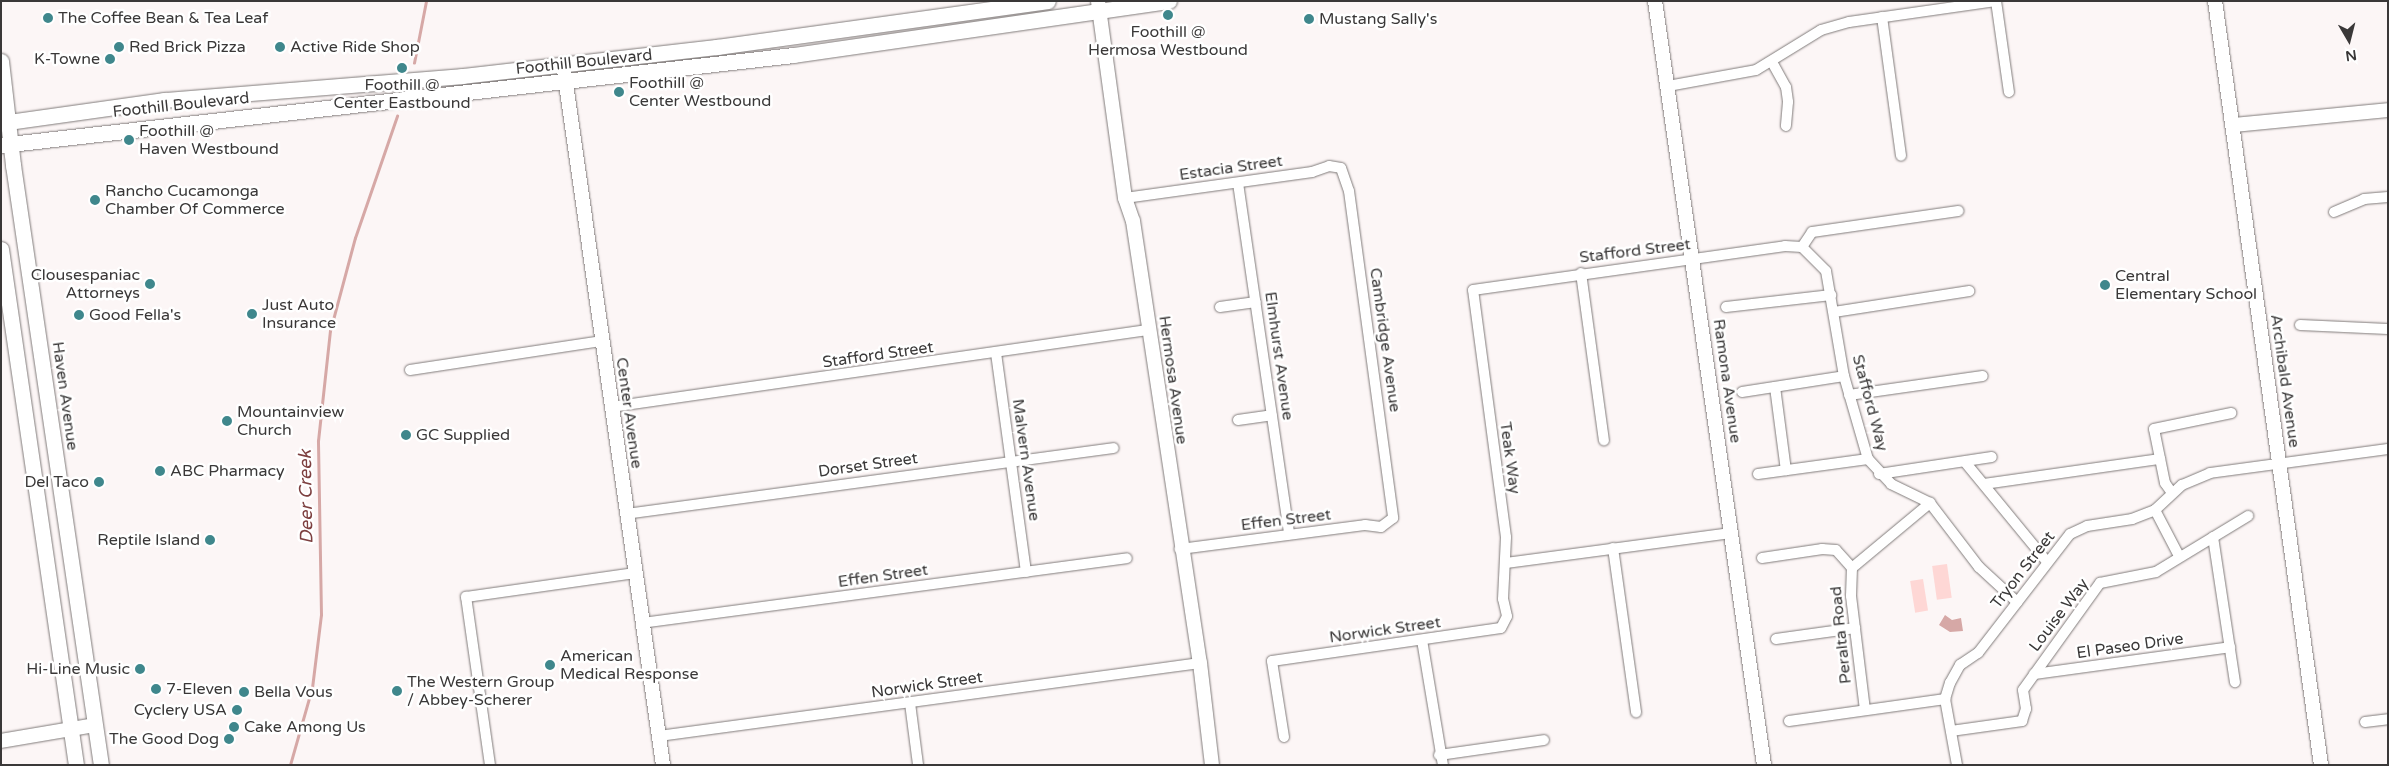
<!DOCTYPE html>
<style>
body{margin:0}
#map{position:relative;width:2389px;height:766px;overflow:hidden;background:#fcf6f6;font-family:"Varela Round",sans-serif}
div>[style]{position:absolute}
.green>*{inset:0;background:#fed7d5;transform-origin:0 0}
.water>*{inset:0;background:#d6a8a6}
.stream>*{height:2.5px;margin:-1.25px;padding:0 1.25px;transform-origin:1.25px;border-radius:1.25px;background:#d6a8a6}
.roads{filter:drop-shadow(0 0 1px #807b7a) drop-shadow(0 0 1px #807b7a)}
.street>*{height:10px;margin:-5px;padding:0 5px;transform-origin:5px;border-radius:5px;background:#fff}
.secondary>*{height:14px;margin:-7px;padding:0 7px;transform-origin:7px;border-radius:7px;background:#fff}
.primary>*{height:15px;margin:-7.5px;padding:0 7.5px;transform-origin:7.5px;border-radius:7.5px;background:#fff}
.dots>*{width:14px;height:14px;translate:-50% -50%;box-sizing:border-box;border:2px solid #fff;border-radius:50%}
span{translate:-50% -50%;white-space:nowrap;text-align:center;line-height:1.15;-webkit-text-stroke:5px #fff;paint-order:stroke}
.poi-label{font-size:16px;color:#3a3838}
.left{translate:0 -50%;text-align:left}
.right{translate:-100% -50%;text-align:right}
.street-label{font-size:16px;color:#3a3838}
.water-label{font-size:18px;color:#7d4040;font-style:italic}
.frame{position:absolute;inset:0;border:2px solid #3a3838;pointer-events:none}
.north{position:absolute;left:2324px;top:15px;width:50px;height:50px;-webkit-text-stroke:4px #fff;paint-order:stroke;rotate:172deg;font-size:14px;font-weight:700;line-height:20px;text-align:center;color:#3a3838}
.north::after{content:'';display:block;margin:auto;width:18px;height:22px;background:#3a3838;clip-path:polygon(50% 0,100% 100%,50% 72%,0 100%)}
</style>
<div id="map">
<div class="green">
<div style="left:1947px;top:564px;width:34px;height:15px;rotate:82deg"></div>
<div style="left:1923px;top:579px;width:32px;height:13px;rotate:81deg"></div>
</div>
<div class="water">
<div style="clip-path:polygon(1945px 615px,1952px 620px,1961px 618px,1963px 631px,1950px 632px,1939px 625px)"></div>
</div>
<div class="stream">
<div style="left:414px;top:63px;width:63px;rotate:-79deg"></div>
<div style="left:290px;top:765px;width:80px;rotate:-74.1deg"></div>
<div style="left:312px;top:688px;width:74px;rotate:-83deg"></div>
<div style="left:321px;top:615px;width:174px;rotate:-91deg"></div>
<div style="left:318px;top:441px;width:111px;rotate:-83.8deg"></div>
<div style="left:330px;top:331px;width:96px;rotate:-75deg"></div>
<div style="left:355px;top:238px;width:129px;rotate:-71deg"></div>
</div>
<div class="roads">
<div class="street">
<div style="left:1882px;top:17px;width:140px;rotate:82.2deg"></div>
<div style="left:1772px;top:62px;width:29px;rotate:61deg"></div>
<div style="left:1786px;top:87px;width:15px;rotate:82deg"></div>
<div style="left:1788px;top:102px;width:24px;rotate:95deg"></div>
<div style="left:1668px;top:86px;width:89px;rotate:-10.3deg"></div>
<div style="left:1756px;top:70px;width:76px;rotate:-31.6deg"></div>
<div style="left:1821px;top:30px;width:29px;rotate:-16deg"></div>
<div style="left:1849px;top:22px;width:148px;rotate:-8.1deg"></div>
<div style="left:1996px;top:1px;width:92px;rotate:81.9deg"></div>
<div style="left:1238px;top:183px;width:355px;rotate:81.7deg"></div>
<div style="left:1125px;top:198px;width:189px;rotate:-7.9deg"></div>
<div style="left:1312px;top:172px;width:18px;rotate:-19deg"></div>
<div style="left:1329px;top:166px;width:12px;rotate:9deg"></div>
<div style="left:1341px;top:168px;width:24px;rotate:71deg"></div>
<div style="left:1349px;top:191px;width:330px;rotate:82.3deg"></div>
<div style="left:1393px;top:518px;width:15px;rotate:143deg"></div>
<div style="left:1381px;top:527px;width:16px;rotate:-173deg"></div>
<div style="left:1365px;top:525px;width:187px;rotate:172.6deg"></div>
<div style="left:2334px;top:212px;width:33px;rotate:-23deg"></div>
<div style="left:2364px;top:199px;width:24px;rotate:-5deg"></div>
<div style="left:1802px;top:247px;width:34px;rotate:45deg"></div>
<div style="left:1826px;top:271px;width:107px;rotate:80.3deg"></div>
<div style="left:1844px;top:376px;width:86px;rotate:73.9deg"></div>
<div style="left:1868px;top:459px;width:34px;rotate:47deg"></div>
<div style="left:1891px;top:484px;width:43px;rotate:26deg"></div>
<div style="left:1930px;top:503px;width:81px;rotate:52.6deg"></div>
<div style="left:1979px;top:567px;width:52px;rotate:42.6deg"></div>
<div style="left:1802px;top:247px;width:18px;rotate:-56deg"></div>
<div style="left:1812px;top:232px;width:148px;rotate:-8.2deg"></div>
<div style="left:1581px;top:273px;width:169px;rotate:82.2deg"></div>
<div style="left:1220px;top:307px;width:36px;rotate:-8deg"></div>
<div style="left:1726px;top:307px;width:106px;rotate:-6.5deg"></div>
<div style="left:1834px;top:312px;width:137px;rotate:-8.8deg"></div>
<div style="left:2300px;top:325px;width:88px;rotate:2.6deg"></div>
<div style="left:996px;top:353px;width:221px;rotate:82.2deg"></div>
<div style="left:410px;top:370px;width:193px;rotate:-8.6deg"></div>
<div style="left:1775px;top:387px;width:84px;rotate:82.5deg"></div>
<div style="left:1742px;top:392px;width:103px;rotate:-8.9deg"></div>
<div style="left:1849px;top:395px;width:135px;rotate:-8.1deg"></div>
<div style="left:611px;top:407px;width:542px;rotate:-8.16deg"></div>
<div style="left:1238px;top:420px;width:34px;rotate:-8deg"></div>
<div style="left:1965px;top:462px;width:129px;rotate:50.6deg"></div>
<div style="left:1758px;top:474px;width:111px;rotate:-7.8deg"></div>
<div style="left:1879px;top:474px;width:114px;rotate:-8.6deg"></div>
<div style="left:1984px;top:484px;width:178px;rotate:-8.1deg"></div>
<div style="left:2172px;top:493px;width:12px;rotate:-125deg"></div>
<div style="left:2165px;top:483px;width:55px;rotate:-101.5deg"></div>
<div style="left:2154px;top:429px;width:79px;rotate:-11.7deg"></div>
<div style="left:2155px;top:510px;width:52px;rotate:62.4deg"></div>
<div style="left:626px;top:514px;width:492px;rotate:-7.7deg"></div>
<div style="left:2213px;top:537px;width:147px;rotate:81.4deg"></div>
<div style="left:1613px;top:548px;width:166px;rotate:82deg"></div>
<div style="left:1762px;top:558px;width:61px;rotate:-8.5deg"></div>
<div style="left:1822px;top:549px;width:14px;rotate:4deg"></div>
<div style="left:1836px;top:550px;width:24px;rotate:48deg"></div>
<div style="left:1506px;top:563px;width:227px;rotate:-7.6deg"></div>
<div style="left:642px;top:623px;width:489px;rotate:-7.6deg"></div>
<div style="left:1776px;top:639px;width:80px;rotate:-7.9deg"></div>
<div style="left:1422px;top:640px;width:127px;rotate:80.5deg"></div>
<div style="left:2034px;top:674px;width:198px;rotate:-7.8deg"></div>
<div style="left:910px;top:703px;width:63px;rotate:82.6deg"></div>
<div style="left:1865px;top:710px;width:115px;rotate:-97deg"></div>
<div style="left:1851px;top:596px;width:28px;rotate:-88deg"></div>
<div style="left:1852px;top:568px;width:102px;rotate:-39.8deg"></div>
<div style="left:1789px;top:721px;width:158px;rotate:-8deg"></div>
<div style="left:2365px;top:722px;width:23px;rotate:-7deg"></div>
<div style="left:1951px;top:731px;width:72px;rotate:-8deg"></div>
<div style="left:2022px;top:721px;width:13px;rotate:-72deg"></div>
<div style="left:2026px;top:709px;width:19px;rotate:-99deg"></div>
<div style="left:2023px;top:690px;width:132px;rotate:-54.3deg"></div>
<div style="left:2100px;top:583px;width:57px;rotate:-11.1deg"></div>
<div style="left:2156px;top:572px;width:108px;rotate:-31.3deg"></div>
<div style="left:659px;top:736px;width:546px;rotate:-7.68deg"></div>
<div style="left:1284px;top:737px;width:77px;rotate:-99deg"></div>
<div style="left:1272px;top:661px;width:231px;rotate:-8.2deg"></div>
<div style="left:1501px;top:628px;width:13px;rotate:-63deg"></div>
<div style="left:1507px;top:616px;width:17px;rotate:-103deg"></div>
<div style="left:1503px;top:599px;width:62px;rotate:-87.2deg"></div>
<div style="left:1506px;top:537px;width:249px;rotate:-97.6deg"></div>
<div style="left:1473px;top:290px;width:315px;rotate:-8deg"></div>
<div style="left:1785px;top:246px;width:17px;rotate:3deg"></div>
<div style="left:1439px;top:755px;width:106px;rotate:-8.1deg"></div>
<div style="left:490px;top:765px;width:170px;rotate:-98.1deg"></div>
<div style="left:466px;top:597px;width:171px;rotate:-8.1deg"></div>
<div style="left:1957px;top:765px;width:67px;rotate:-100.3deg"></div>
<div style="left:1945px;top:699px;width:17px;rotate:-73deg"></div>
<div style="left:1950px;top:683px;width:21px;rotate:-61deg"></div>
<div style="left:1960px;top:665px;width:22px;rotate:-34deg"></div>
<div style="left:1978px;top:653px;width:150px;rotate:-52.3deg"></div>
<div style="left:2070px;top:534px;width:19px;rotate:-25deg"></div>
<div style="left:2087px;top:526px;width:46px;rotate:-8.8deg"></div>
<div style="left:2132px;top:519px;width:25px;rotate:-21deg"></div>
<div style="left:2155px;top:510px;width:37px;rotate:-43deg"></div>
<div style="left:2182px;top:485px;width:30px;rotate:-23deg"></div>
<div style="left:2210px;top:473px;width:180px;rotate:-7.7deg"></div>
</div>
<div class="secondary">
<div style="left:1098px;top:1px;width:199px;rotate:82.2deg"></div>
<div style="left:1125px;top:198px;width:24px;rotate:71deg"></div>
<div style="left:1133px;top:221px;width:447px;rotate:81.4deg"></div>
<div style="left:1200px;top:663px;width:103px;rotate:83.3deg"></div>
<div style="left:1655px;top:1px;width:772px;rotate:81.88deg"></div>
<div style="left:2215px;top:1px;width:771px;rotate:82.1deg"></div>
<div style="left:564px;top:70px;width:702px;rotate:81.89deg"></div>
<div style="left:2233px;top:125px;width:156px;rotate:-5.5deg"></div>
<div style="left:1px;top:741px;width:95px;rotate:-9.7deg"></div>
</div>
<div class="primary">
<div style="left:1px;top:61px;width:105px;rotate:83.4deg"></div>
<div style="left:13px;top:165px;width:606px;rotate:81.66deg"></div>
<div style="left:1px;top:123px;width:165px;rotate:-8deg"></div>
<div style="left:164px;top:100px;width:299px;rotate:-4.6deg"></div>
<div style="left:462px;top:76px;width:257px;rotate:-6.5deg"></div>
<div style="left:717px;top:47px;width:334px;rotate:-7.9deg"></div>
<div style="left:1px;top:145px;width:797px;rotate:-6.48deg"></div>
<div style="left:793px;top:55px;width:380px;rotate:-8.2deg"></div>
<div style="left:1px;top:249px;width:521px;rotate:81.73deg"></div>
</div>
</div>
<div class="dots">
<div style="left:1168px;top:15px;background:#3f878c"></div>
<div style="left:48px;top:18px;background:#3f878c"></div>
<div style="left:1309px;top:19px;background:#3f878c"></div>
<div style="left:119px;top:47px;background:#3f878c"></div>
<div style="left:280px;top:47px;background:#3f878c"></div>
<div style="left:110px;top:59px;background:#3f878c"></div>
<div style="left:402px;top:68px;background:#3f878c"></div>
<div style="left:619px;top:92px;background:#3f878c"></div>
<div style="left:129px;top:140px;background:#3f878c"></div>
<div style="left:95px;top:200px;background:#3f878c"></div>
<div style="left:150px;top:284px;background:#3f878c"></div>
<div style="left:2105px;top:285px;background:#3f878c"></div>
<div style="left:252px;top:314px;background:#3f878c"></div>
<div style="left:79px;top:315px;background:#3f878c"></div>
<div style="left:227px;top:421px;background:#3f878c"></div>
<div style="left:406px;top:435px;background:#3f878c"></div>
<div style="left:160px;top:471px;background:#3f878c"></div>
<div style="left:99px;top:482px;background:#3f878c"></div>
<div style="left:210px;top:540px;background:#3f878c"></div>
<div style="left:550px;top:665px;background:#3f878c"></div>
<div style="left:140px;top:669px;background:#3f878c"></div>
<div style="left:156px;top:689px;background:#3f878c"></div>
<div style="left:397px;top:691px;background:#3f878c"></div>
<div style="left:244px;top:692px;background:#3f878c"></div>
<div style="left:237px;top:710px;background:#3f878c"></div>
<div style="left:234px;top:727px;background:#3f878c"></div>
<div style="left:229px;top:739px;background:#3f878c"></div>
</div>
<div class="poi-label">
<span class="left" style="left:58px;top:18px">The Coffee Bean &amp; Tea Leaf</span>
<span class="left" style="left:1319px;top:19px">Mustang Sally's</span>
<span style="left:1168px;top:41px">Foothill @<br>Hermosa Westbound</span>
<span class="left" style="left:129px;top:47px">Red Brick Pizza</span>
<span class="left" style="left:290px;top:47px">Active Ride Shop</span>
<span class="right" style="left:100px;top:59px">K-Towne</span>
<span class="left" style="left:629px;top:92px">Foothill @<br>Center Westbound</span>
<span style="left:402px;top:94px">Foothill @<br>Center Eastbound</span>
<span class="left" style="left:139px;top:140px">Foothill @<br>Haven Westbound</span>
<span class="left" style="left:105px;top:200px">Rancho Cucamonga<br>Chamber Of Commerce</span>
<span class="right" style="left:140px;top:284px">Clousespaniac<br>Attorneys</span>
<span class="left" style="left:2115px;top:285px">Central<br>Elementary School</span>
<span class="left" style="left:262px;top:314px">Just Auto<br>Insurance</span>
<span class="left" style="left:89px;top:315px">Good Fella's</span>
<span class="left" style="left:237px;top:421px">Mountainview<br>Church</span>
<span class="left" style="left:416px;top:435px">GC Supplied</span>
<span class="left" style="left:170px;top:471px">ABC Pharmacy</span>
<span class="right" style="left:89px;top:482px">Del Taco</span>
<span class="right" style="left:200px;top:540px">Reptile Island</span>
<span class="left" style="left:560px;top:665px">American<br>Medical Response</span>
<span class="right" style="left:130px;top:669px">Hi-Line Music</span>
<span class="left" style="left:407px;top:691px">The Western Group<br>/ Abbey-Scherer</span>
<span class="left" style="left:166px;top:689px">7-Eleven</span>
<span class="left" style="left:254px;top:692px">Bella Vous</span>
<span class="right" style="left:227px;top:710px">Cyclery USA</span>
<span class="left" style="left:244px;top:727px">Cake Among Us</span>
<span class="right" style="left:219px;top:739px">The Good Dog</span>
</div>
<div class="street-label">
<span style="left:584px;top:62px;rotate:-6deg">Foothill Boulevard</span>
<span style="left:181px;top:105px;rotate:-6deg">Foothill Boulevard</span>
<span style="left:1231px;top:168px;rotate:-8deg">Estacia Street</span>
<span style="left:1635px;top:251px;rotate:-7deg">Stafford Street</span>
<span style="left:1385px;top:340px;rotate:82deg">Cambridge Avenue</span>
<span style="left:878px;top:355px;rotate:-8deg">Stafford Street</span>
<span style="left:1279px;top:356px;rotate:82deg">Elmhurst Avenue</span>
<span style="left:1173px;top:380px;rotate:82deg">Hermosa Avenue</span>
<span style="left:1727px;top:381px;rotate:82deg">Ramona Avenue</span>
<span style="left:2285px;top:381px;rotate:82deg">Archibald Avenue</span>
<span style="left:65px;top:396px;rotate:82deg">Haven Avenue</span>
<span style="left:1870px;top:403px;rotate:75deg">Stafford Way</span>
<span style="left:629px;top:413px;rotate:82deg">Center Avenue</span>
<span style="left:1510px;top:458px;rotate:82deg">Teak Way</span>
<span style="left:1026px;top:460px;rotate:82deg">Malvern Avenue</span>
<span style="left:868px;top:465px;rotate:-8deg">Dorset Street</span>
<span style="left:1286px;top:520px;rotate:-7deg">Effen Street</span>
<span style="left:2023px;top:570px;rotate:-52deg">Tryon Street</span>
<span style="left:883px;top:576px;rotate:-8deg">Effen Street</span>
<span style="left:2059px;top:615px;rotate:-53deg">Louise Way</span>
<span style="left:1385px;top:630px;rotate:-8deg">Norwick Street</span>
<span style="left:1841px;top:635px;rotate:-96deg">Peralta Road</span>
<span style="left:2130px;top:646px;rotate:-8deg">El Paseo Drive</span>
<span style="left:927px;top:685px;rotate:-8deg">Norwick Street</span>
</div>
<div class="water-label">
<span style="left:306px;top:497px;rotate:-91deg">Deer Creek</span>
</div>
<div class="frame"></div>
<div class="north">N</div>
</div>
